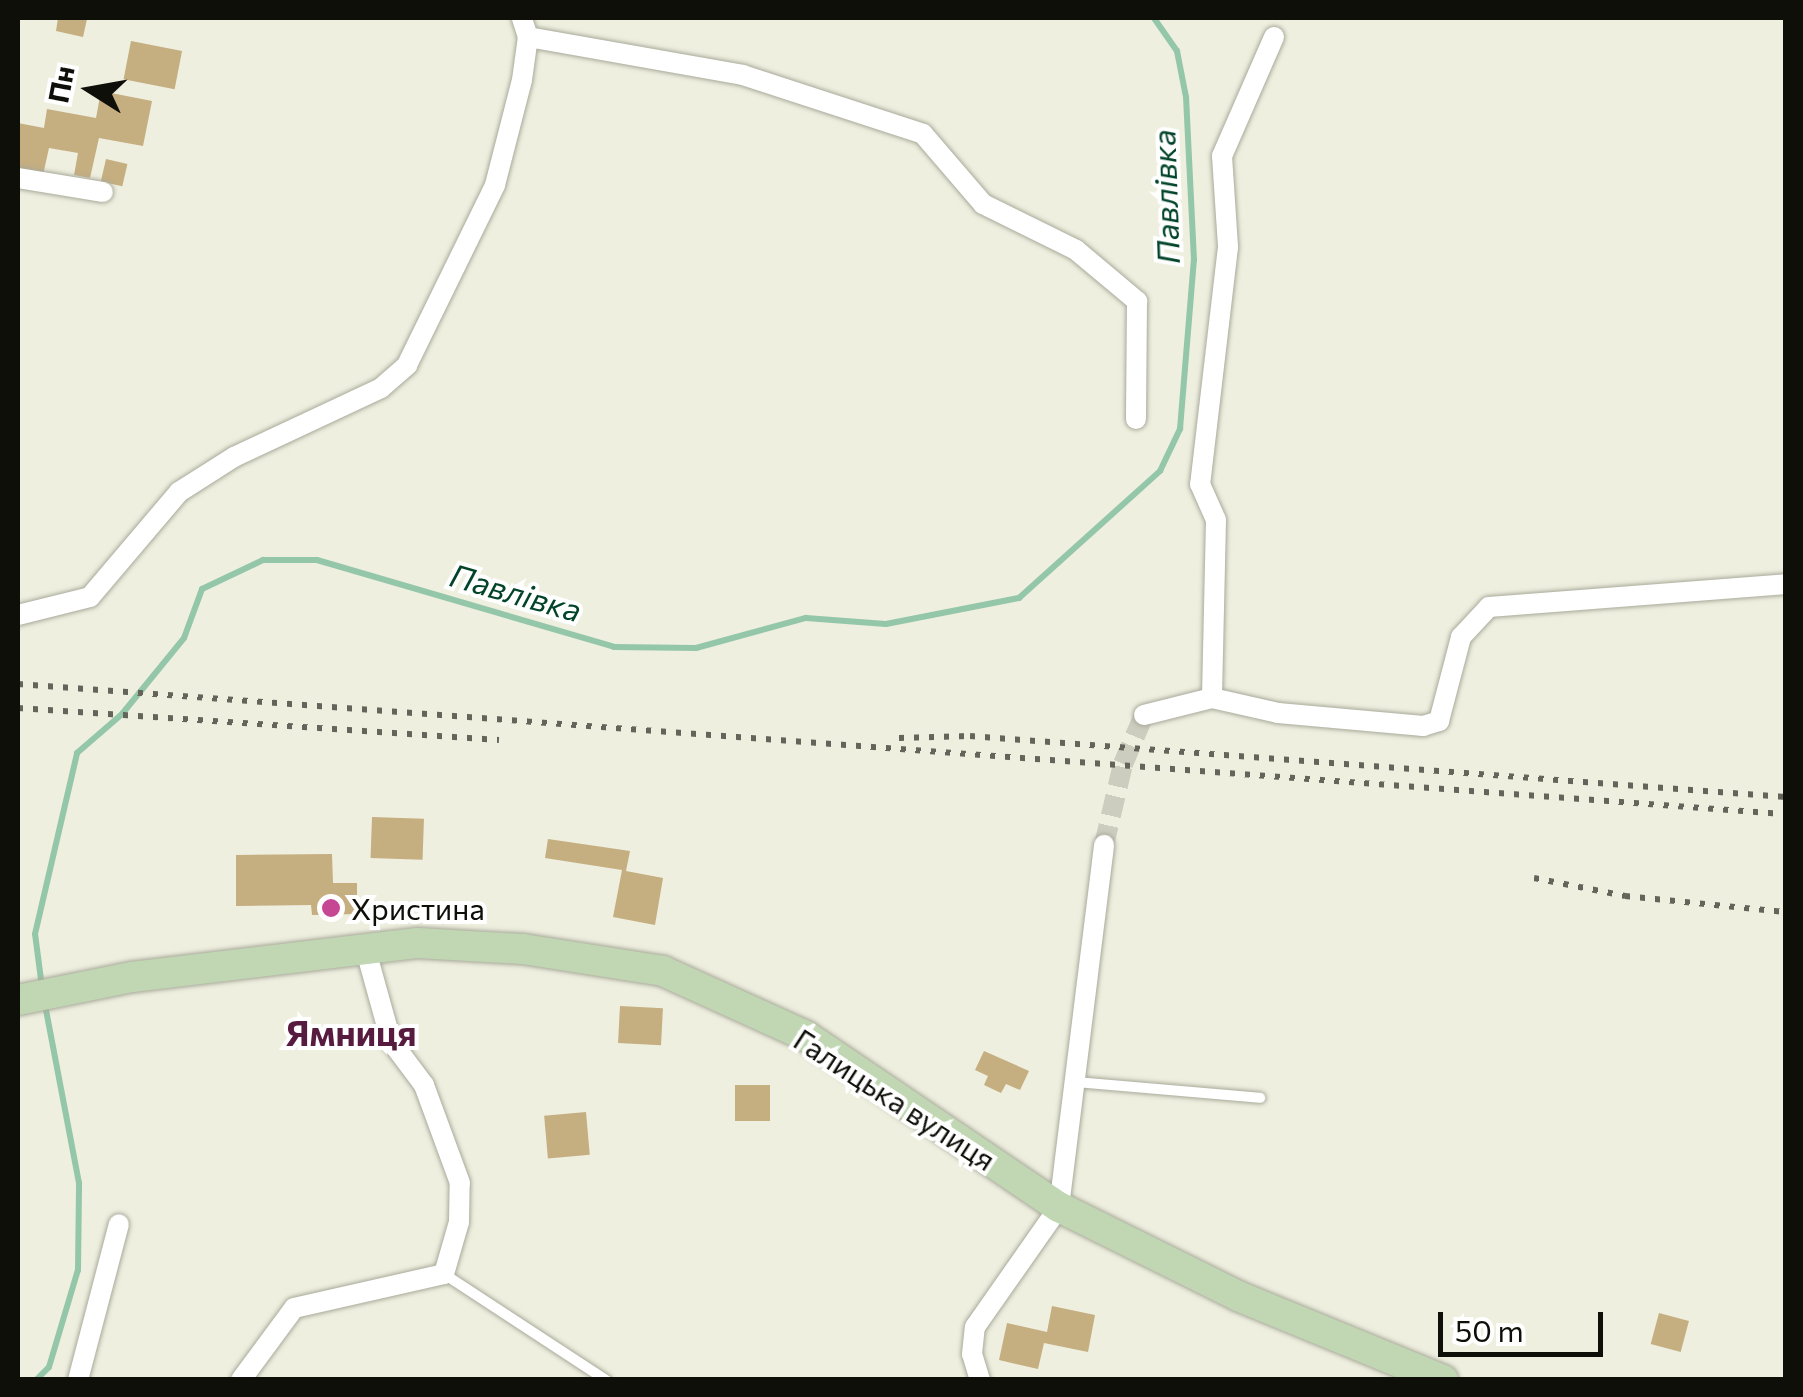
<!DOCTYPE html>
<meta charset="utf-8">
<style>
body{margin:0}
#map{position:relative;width:1803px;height:1397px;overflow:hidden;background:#eeefdf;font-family:Commissioner,sans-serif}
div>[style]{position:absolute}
.stream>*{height:6px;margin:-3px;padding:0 3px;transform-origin:3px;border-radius:3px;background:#94c6a9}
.building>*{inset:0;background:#c5ae80;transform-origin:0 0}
.street-tunnel>*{height:20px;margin-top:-10px;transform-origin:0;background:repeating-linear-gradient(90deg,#cdcdbf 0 20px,transparent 0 30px)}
.roads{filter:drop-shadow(0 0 2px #a9aa9b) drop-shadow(0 0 2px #a9aa9b)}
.lane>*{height:10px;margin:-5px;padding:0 5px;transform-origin:5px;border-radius:5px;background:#fff}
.street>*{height:20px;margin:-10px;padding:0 10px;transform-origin:10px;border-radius:10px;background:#fff}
.primary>*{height:30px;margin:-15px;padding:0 15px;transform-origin:15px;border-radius:15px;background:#c1d7b3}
.rail>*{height:6px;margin-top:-3px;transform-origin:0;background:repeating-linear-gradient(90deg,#64645b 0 5px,transparent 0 15px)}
.dots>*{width:28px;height:28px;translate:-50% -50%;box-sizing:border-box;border:5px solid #fff;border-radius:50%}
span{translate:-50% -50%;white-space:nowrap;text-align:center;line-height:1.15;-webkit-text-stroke:8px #fff;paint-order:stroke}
.poi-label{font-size:30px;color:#0f0f0a}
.left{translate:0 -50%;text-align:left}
.street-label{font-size:30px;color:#0f0f0a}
.water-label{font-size:32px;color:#024429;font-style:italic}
.quarter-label{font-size:35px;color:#581b40;font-weight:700}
.frame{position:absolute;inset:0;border:20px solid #0f0f0a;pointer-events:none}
.north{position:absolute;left:40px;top:40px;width:100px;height:100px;-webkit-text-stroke:8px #fff;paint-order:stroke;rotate:281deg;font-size:28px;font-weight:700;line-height:40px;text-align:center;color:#0f0f0a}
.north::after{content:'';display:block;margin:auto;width:35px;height:45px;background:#0f0f0a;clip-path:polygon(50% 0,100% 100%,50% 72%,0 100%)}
.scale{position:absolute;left:1438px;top:1312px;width:165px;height:45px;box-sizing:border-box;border:5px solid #0f0f0a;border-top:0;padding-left:12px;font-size:30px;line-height:35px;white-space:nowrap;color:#0f0f0a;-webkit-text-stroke:8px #fff;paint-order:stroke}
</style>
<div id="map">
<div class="stream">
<div style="left:42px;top:987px;width:53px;rotate:-97.5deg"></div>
<div style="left:35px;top:934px;width:186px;rotate:-76.9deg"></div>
<div style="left:77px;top:753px;width:60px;rotate:-40.9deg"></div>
<div style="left:122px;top:714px;width:98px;rotate:-50.8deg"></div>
<div style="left:184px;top:638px;width:52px;rotate:-69.8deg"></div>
<div style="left:202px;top:589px;width:68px;rotate:-25.4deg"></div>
<div style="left:263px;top:560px;width:54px"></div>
<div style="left:317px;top:560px;width:309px;rotate:16.3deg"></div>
<div style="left:614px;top:647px;width:82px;rotate:0.7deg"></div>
<div style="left:696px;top:648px;width:114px;rotate:-15.3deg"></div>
<div style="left:806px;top:618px;width:80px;rotate:4.3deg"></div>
<div style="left:886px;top:624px;width:136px;rotate:-11.1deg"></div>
<div style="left:1019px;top:598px;width:190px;rotate:-42deg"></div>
<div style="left:1160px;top:471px;width:47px;rotate:-64.5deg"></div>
<div style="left:1180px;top:429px;width:170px;rotate:-85.3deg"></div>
<div style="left:1194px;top:260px;width:163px;rotate:-92.8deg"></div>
<div style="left:1186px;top:97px;width:47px;rotate:-101.1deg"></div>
<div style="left:1177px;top:51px;width:40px;rotate:-124.9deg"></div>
<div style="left:36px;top:1380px;width:18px;rotate:-45deg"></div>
<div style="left:49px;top:1367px;width:101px;rotate:-73.4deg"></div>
<div style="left:78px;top:1270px;width:87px;rotate:-89.3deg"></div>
<div style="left:79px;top:1183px;width:182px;rotate:-100.8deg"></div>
</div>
<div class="building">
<div style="clip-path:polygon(58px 18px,87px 19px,83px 37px,56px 31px)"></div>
<div style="left:131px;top:41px;width:52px;height:39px;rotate:11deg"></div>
<div style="clip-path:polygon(101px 91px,152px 101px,143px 146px,99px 138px,90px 178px,74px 175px,78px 153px,49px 148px,43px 175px,18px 170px,18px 123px,44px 128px,47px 109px,96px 118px)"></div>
<div style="left:106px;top:159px;width:22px;height:23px;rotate:13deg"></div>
<div style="left:372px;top:817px;width:52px;height:41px;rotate:2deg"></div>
<div style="clip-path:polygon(548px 839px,630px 851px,626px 871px,663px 878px,655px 925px,613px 917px,622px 870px,545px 858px)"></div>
<div style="clip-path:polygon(332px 854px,333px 883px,357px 883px,357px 914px,312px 915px,311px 905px,236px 906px,236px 855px)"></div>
<div style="left:620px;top:1006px;width:43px;height:37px;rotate:3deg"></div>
<div style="clip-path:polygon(984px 1051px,1029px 1071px,1020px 1090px,1006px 1084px,1001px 1093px,984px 1085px,988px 1076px,975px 1070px)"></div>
<div style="left:735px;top:1085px;width:35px;height:36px"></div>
<div style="left:586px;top:1112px;width:43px;height:42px;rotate:85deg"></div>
<div style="clip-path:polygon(1052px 1306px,1095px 1315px,1088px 1352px,1044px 1343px,1038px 1369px,999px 1360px,1007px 1323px,1047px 1332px)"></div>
<div style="left:1659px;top:1313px;width:31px;height:32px;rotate:15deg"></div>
</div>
<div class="street-tunnel">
<div style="left:1104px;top:845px;width:83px;rotate:-76.8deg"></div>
<div style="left:1123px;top:764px;width:53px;rotate:-66.8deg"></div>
</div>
<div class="roads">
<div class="lane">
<div style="left:1075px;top:1082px;width:186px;rotate:4.9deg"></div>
<div style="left:444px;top:1274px;width:194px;rotate:33.2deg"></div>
</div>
<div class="street">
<div style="left:528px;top:37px;width:218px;rotate:10deg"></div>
<div style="left:743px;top:75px;width:189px;rotate:18.1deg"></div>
<div style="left:923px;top:134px;width:92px;rotate:49.4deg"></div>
<div style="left:983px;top:204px;width:104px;rotate:26.3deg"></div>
<div style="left:1076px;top:250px;width:80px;rotate:39.9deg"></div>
<div style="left:1137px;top:301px;width:118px;rotate:90.5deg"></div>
<div style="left:1274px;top:37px;width:130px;rotate:113.6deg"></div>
<div style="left:1222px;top:156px;width:91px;rotate:86.2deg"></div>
<div style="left:1228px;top:247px;width:239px;rotate:96.7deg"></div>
<div style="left:1200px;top:484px;width:39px;rotate:66deg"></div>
<div style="left:1216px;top:520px;width:178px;rotate:91.3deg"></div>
<div style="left:1212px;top:698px;width:68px;rotate:12.8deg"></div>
<div style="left:1278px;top:713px;width:146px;rotate:5.1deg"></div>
<div style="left:1423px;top:726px;width:17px;rotate:-17deg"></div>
<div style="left:1439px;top:721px;width:87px;rotate:-75.3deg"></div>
<div style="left:1461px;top:637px;width:41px;rotate:-47deg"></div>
<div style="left:1489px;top:607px;width:298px;rotate:-4.4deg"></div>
<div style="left:18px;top:178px;width:86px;rotate:9.4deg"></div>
<div style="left:18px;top:615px;width:74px;rotate:-14deg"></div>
<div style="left:90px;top:597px;width:138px;rotate:-49.7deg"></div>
<div style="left:179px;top:492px;width:65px;rotate:-32.5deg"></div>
<div style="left:234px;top:457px;width:162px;rotate:-25.1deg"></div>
<div style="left:381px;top:388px;width:35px;rotate:-41deg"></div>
<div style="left:407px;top:365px;width:200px;rotate:-63.9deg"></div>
<div style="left:495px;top:185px;width:108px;rotate:-75.6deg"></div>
<div style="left:522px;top:80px;width:43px;rotate:-82.1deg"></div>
<div style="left:528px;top:37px;width:20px;rotate:-108deg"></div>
<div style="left:1144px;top:715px;width:70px;rotate:-14deg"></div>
<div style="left:78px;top:1380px;width:161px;rotate:-75.3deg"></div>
<div style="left:241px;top:1380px;width:89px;rotate:-53.6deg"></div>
<div style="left:294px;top:1308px;width:154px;rotate:-12.8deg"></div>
<div style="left:444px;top:1274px;width:54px;rotate:-73.9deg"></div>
<div style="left:459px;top:1222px;width:39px;rotate:-89deg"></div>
<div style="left:460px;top:1183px;width:104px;rotate:-110.2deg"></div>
<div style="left:424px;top:1085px;width:55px;rotate:-126.9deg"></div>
<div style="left:391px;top:1041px;width:98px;rotate:-105.5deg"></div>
<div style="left:980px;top:1380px;width:27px;rotate:-107deg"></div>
<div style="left:972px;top:1354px;width:27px;rotate:-84deg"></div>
<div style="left:975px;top:1327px;width:146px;rotate:-55deg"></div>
<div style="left:1059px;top:1207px;width:365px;rotate:-82.9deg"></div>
</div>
<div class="primary">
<div style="left:18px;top:1000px;width:116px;rotate:-11.4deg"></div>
<div style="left:132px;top:977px;width:288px;rotate:-6.8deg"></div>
<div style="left:418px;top:943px;width:105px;rotate:3.3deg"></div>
<div style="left:523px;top:949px;width:142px;rotate:8.9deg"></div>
<div style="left:663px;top:971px;width:157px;rotate:24.4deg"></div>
<div style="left:806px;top:1036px;width:305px;rotate:34.1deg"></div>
<div style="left:1059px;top:1207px;width:200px;rotate:26.4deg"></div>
<div style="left:1238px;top:1296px;width:222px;rotate:22.3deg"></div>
</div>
</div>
<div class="rail">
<div style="left:18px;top:684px;width:1773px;rotate:4.21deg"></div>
<div style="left:18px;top:708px;width:482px;rotate:3.8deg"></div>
<div style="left:899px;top:738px;width:71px;rotate:-1.6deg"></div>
<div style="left:970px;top:736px;width:818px;rotate:4.28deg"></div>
<div style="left:1534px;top:878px;width:93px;rotate:11.2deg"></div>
<div style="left:1625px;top:896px;width:162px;rotate:5.7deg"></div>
</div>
<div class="dots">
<div style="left:331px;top:908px;background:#c64794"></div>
</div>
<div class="poi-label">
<span class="left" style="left:351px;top:908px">Христина</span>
</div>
<div class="street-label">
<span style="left:895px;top:1099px;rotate:33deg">Галицька вулиця</span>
</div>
<div class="water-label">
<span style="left:1165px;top:197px;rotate:-92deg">Павлівка</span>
<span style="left:516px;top:592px;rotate:16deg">Павлівка</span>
</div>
<div class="quarter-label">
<span style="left:351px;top:1032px">Ямниця</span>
</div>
<div class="frame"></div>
<div class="north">Пн</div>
<div class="scale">50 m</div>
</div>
